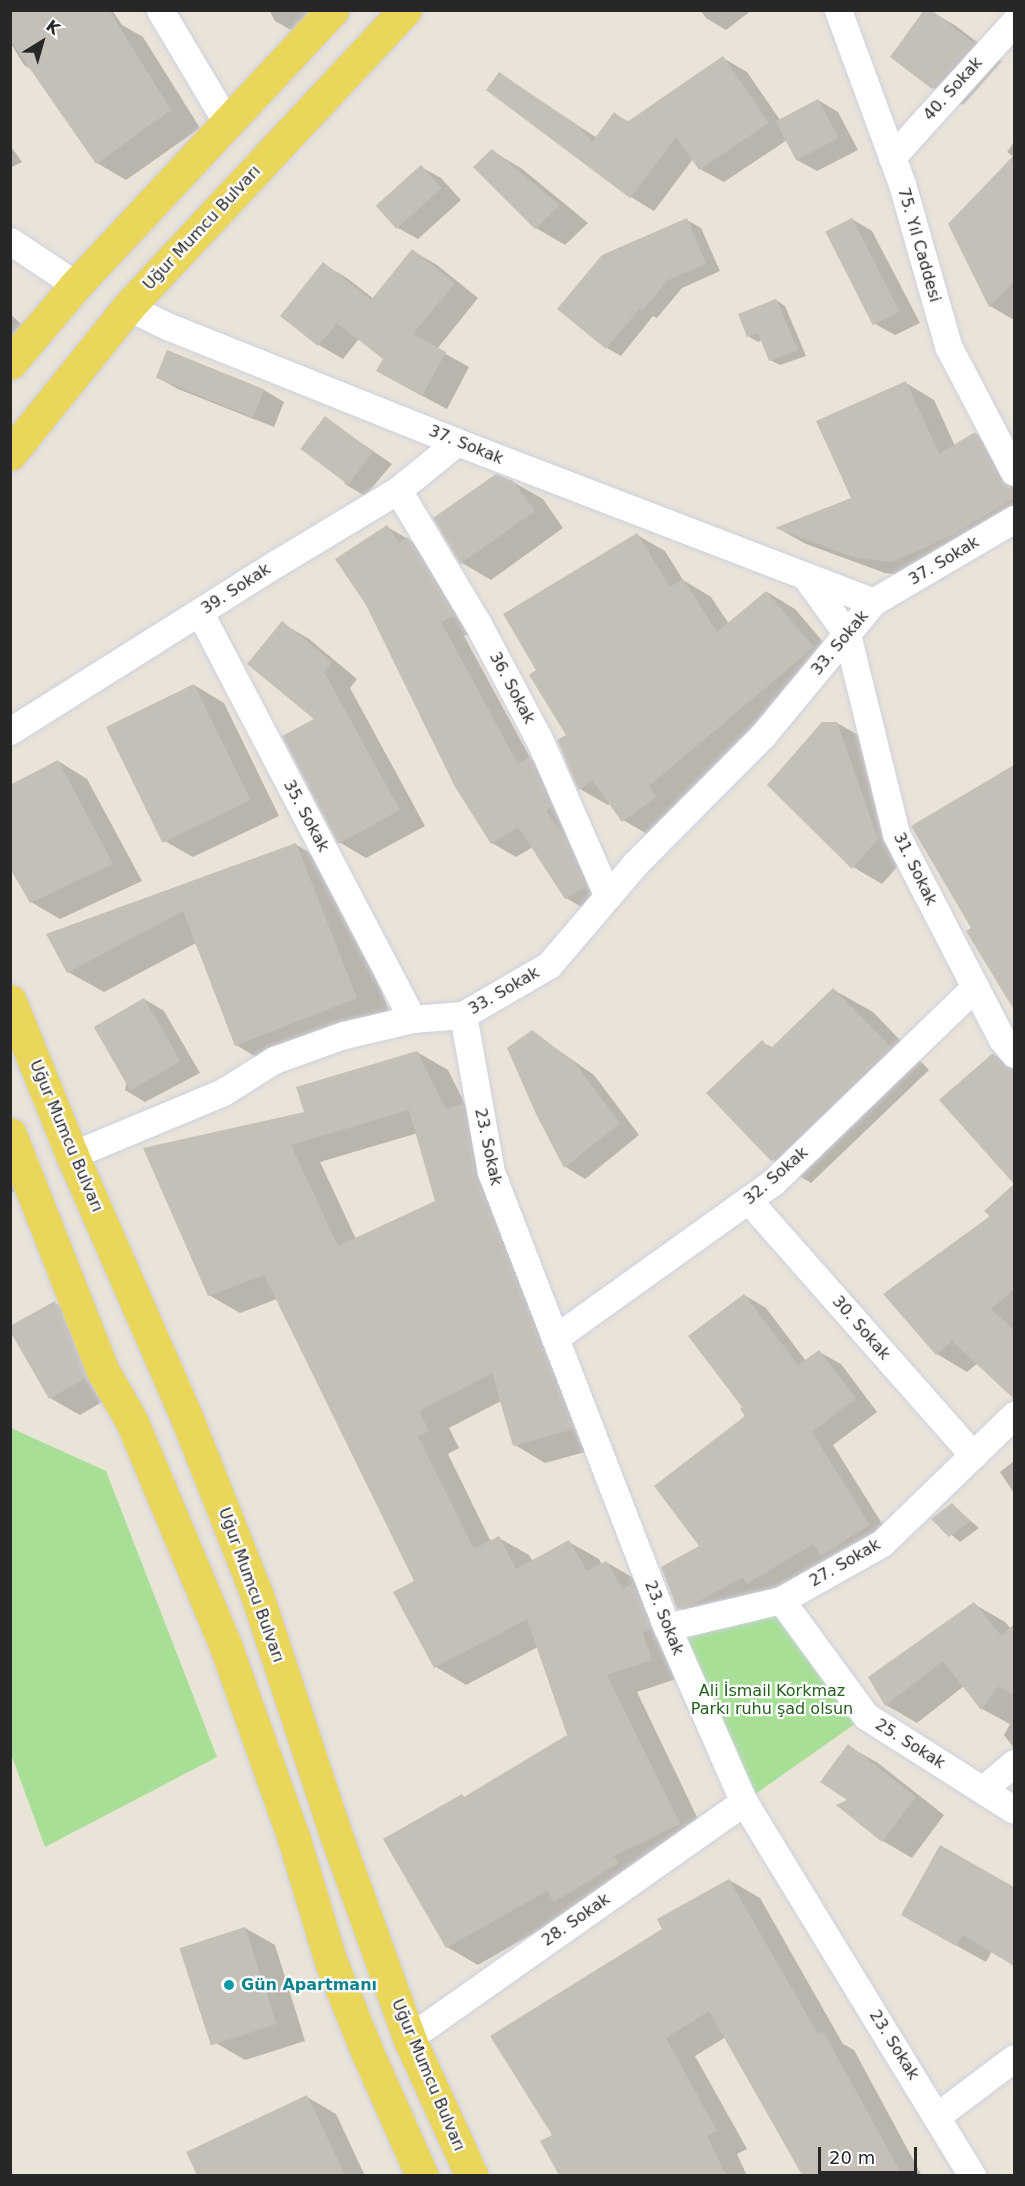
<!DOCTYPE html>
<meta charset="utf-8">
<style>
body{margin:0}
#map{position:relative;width:1025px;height:2186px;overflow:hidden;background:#e9e3d8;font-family:"DejaVu Sans",sans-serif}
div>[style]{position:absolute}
.green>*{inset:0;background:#a8df96}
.shadow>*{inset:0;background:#0003}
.building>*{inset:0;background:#c4c0b8;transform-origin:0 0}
.roads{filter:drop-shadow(0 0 2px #ced0e0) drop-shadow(0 0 2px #ced0e0)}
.minor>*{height:27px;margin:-13.5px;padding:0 13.5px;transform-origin:13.5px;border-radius:13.5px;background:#fff}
.primary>*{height:33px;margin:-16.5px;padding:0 16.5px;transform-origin:16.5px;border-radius:16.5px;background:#ebd65c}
.dots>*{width:16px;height:16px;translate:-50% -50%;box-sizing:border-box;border:3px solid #fff;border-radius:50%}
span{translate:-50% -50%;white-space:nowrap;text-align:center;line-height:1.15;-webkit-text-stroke:4.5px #fff;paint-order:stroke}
.street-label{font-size:16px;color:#272727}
.park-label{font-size:16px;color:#23601b}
.culture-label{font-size:16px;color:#0d838f;font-weight:700}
.left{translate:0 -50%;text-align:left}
.frame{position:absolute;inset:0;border:12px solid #272727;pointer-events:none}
.north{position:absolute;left:12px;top:12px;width:60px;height:60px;-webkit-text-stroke:4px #fff;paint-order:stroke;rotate:37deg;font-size:16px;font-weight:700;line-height:24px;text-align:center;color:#272727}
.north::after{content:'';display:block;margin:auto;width:21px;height:27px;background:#272727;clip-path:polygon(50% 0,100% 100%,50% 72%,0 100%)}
.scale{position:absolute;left:818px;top:2147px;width:99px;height:27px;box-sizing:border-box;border:3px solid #272727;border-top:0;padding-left:8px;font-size:18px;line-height:21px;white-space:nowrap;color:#272727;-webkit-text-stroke:4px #fff;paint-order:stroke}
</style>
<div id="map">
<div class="green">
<div style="clip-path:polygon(11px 1428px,106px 1471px,217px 1757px,45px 1847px,11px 1754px)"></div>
<div style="clip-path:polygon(781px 1600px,866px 1716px,744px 1802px,667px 1627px)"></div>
</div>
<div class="shadow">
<div style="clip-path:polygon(10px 10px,112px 10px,122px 25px,143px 37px,200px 128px,126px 180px,97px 163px,33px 70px,24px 65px,10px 42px)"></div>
<div style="clip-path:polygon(269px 10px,349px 10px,305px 38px,275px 21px)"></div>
<div style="clip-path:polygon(700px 10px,752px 10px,726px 30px,706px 18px)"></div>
<div style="clip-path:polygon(929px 10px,956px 26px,1002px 61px,963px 105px,933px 88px)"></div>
<div style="clip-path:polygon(723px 58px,747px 72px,780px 120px,818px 100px,838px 112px,858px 150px,817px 171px,797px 160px,787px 140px,724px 182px,700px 169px,693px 159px,654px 211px,631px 197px,500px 74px,597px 138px,615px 114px,629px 122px)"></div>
<div style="clip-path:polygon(1014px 142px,1014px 157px,1007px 152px)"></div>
<div style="clip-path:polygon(10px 145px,22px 162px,10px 168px)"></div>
<div style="clip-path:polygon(492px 151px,521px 168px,588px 223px,565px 245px,536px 228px)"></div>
<div style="clip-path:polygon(1014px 157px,1014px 320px,990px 306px,950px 224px)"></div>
<div style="clip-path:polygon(421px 167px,441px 178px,461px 200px,418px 239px,398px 228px)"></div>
<div style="clip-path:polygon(852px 219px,872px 231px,920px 323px,895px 335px,875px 324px)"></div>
<div style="clip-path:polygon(687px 220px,701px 228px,720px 271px,682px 288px,657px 318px,653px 316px,621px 356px,607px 348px)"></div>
<div style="clip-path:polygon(413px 251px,437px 265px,478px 298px,437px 349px,469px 367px,447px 409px,402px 385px,385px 358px,359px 339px,343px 359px,319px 345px,283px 316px,323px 264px,347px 278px,374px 299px)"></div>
<div style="clip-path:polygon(776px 300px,785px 306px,806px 356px,780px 365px,770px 360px,762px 340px,758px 342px,748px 336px)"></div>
<div style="clip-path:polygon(10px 314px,40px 341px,10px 373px)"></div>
<div style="clip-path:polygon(158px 378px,264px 390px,284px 402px,274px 427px,178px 389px)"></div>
<div style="clip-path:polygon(906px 383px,934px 400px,955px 446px,975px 433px,1004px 450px,1014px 471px,1014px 531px,922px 578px,885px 573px,806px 544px,779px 529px,853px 499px)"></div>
<div style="clip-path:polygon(325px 418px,392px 464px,365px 496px,345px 484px)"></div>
<div style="clip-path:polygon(513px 482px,543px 499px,563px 528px,491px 580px,462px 563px)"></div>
<div style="clip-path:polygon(387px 527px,431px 552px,478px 630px,464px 636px,531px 759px,553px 772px,609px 900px,590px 912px,566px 898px,533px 847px,516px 857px,492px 843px)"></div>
<div style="clip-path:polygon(637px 535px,665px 551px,683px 580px,711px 597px,729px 624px,767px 592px,795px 609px,842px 664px,676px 803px,684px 814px,652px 837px,623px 820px,611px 803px,608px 805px,580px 789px,568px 735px,538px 670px)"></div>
<div style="clip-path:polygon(282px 623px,309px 639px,357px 679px,350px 688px,425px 826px,366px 858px,339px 842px,317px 719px)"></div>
<div style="clip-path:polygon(194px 685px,224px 703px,279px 816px,193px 857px,163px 840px)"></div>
<div style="clip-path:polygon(837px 723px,867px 740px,906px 857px,882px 884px,853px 867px)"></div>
<div style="clip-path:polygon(58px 761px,87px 779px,142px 881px,60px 919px,31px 902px)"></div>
<div style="clip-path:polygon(1014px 767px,1014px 996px,1004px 989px,973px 928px,913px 826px)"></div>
<div style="clip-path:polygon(295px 844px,331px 865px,392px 1018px,271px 1066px,236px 1045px,196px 943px,104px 992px,68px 972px)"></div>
<div style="clip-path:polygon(834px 990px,873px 1012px,929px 1070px,811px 1183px,772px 1160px,708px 1093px,762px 1042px,773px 1048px)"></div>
<div style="clip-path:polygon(144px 999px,164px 1011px,200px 1073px,145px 1102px,125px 1090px)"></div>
<div style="clip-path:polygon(532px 1032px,594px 1075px,639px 1135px,585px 1179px,566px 1167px,536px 1112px)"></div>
<div style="clip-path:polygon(evenodd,417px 1052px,448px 1070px,467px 1108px,506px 1196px,603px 1447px,545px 1463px,515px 1445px,501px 1401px,449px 1428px,459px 1448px,448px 1454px,491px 1542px,499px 1538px,529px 1555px,533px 1562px,569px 1542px,599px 1559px,602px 1565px,606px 1562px,637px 1580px,682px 1677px,637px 1692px,709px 1842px,572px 1911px,478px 1965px,447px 1947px,465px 1798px,568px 1736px,538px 1647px,466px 1685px,436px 1667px,395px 1593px,416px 1581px,277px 1299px,240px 1313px,209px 1295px,306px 1114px,417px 1052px,418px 1133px,437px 1202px,356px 1239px,320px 1162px,418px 1133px)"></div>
<div style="clip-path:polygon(993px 1054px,1014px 1067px,1014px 1182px,941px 1100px)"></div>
<div style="clip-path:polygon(10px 1125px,36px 1179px,10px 1194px)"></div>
<div style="clip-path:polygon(1014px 1186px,1014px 1394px,978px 1363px,967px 1372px,937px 1354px,992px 1217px,987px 1211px)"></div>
<div style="clip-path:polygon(744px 1295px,766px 1308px,806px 1361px,819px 1352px,841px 1364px,877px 1412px,833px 1445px,891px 1538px,771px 1596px,700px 1620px,678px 1607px,747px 1416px)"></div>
<div style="clip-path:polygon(55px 1303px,85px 1320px,114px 1395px,80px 1415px,50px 1398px)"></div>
<div style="clip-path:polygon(1014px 1461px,1014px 1493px,1000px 1472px)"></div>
<div style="clip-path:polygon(952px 1505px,979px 1528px,960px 1542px,933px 1519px)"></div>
<div style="clip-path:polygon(974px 1604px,1005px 1622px,1011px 1629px,1014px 1627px,1014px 1748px,1004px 1735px,1010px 1724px,982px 1709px,964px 1686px,917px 1723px,886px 1705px)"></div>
<div style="clip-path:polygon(848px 1746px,878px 1763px,944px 1815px,912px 1858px,883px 1841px,850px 1800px)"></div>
<div style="clip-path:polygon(941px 1847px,1014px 1888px,1014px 1965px,992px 1951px,986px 1962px,932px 1932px)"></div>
<div style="clip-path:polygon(729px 1880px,760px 1898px,843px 2044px,854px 2050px,922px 2176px,803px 2176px,726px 2037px,695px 2056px,747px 2149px,737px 2154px,747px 2176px,561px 2176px,542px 2142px,555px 2135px,664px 1929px)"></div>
<div style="clip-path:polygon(245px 1928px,275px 1945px,305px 2041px,245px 2060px,216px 2043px)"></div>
<div style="clip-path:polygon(307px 2097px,336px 2114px,365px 2176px,198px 2176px,188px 2153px)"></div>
</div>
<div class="building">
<div style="clip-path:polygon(10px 10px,109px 10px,171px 110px,96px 164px,10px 40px)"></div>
<div style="clip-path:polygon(924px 10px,931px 10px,974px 43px,932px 89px,890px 57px)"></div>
<div style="clip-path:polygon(723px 56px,769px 123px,699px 170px,676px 137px,630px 198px,486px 90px,499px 72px,578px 126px,592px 142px,614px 112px,627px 122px)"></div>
<div style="left:818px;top:99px;width:44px;height:48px;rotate:62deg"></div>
<div style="clip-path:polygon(492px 149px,560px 205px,535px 229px,473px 167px)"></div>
<div style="clip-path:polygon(1014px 155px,1014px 281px,989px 307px,948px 224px)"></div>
<div style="left:421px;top:165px;width:31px;height:61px;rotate:48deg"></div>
<div style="clip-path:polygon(687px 218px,706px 264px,668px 280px,642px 311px,639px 309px,606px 349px,557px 309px,602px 255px)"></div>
<div style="left:852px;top:218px;width:105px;height:30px;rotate:63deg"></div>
<div style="clip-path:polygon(412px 249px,455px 283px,413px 334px,446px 352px,422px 396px,376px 371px,383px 359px,337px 323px,318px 346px,280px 316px,323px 262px,371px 300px)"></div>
<div style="clip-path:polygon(776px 299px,798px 350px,769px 361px,758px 333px,747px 337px,738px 314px)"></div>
<div style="left:167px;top:350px;width:105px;height:30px;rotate:22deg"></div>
<div style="clip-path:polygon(906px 381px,939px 454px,975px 432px,1000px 479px,1014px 490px,1014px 498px,953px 535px,892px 562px,856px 558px,775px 528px,851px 498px,816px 421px)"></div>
<div style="left:325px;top:416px;width:60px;height:41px;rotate:37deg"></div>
<div style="clip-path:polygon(496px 474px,513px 481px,535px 511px,460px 564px,433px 518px)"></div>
<div style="clip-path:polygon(387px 525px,399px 543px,408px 537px,455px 616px,441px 622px,518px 764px,530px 757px,551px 807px,546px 810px,566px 840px,586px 886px,565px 899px,518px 827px,491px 844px,455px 787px,366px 605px,335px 559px)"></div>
<div style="clip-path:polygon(637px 533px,670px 587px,683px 579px,717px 632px,766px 591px,814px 647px,649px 786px,656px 797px,622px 822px,593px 781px,578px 790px,557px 740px,566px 735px,529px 675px,536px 670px,503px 614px)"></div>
<div style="clip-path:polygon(282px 621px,332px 662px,324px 672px,400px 810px,338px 844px,282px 736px,314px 719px,247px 664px)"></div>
<div style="left:194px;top:684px;width:129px;height:98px;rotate:64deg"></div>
<div style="clip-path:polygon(822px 722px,837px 722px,878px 839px,852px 869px,767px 785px)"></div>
<div style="clip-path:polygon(58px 760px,113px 864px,30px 903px,10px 868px,10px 785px)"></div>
<div style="clip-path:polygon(1014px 765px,1014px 1010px,966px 931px,971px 928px,911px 826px)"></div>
<div style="clip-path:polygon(296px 843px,357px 998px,235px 1046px,183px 911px,67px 973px,46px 934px)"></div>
<div style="clip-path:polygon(833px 988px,891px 1047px,771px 1161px,706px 1093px,762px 1040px,770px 1049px)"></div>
<div style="left:144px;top:998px;width:73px;height:58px;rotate:60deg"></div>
<div style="clip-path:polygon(532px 1030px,574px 1062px,620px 1123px,564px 1168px,536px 1114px,507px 1048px)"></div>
<div style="clip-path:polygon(evenodd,417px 1051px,446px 1109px,463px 1104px,476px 1177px,574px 1429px,513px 1446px,492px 1373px,419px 1411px,429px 1431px,418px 1436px,474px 1549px,499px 1536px,516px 1569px,569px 1540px,587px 1571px,606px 1561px,623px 1589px,633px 1583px,651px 1629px,643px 1633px,652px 1660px,607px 1675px,680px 1824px,614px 1856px,619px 1863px,554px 1902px,547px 1891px,446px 1948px,383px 1839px,462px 1794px,464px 1797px,567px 1735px,527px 1619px,434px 1668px,393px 1592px,414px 1581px,264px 1275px,208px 1296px,143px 1148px,304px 1112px,296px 1087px,417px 1051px,409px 1110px,435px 1201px,338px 1246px,291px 1145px,409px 1110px)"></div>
<div style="clip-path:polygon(993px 1053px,1002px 1064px,1014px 1069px,1014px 1289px,991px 1309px,1014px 1330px,1014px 1399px,952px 1341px,936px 1355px,883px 1294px,990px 1216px,984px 1211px,1014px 1184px,939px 1100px)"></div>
<div style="clip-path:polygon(744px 1294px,798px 1365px,819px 1350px,856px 1398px,812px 1432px,870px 1525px,821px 1556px,813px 1544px,747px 1584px,743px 1577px,694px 1604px,677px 1609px,661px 1567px,699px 1546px,654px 1486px,745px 1416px,740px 1409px,742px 1407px,688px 1336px)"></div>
<div style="clip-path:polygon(55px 1301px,86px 1378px,49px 1399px,10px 1331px,10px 1326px)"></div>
<div style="clip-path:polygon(952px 1503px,970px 1521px,949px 1537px,931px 1519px)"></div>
<div style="clip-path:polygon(974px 1602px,1001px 1636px,1014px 1624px,1014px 1696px,999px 1686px,981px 1710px,943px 1661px,885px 1706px,868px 1677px)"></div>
<div style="clip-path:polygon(848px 1744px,916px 1797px,882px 1842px,836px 1805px,847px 1800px,820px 1782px)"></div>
<div style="clip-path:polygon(940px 1845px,1014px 1887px,1014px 1966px,963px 1935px,956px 1946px,901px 1915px)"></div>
<div style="clip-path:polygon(729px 1879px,818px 2034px,823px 2031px,902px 2175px,802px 2175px,709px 2011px,666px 2038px,717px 2131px,707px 2136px,726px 2175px,559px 2175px,540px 2141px,552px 2135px,490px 2036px,662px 1929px,657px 1919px)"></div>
<div style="left:245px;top:1927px;width:102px;height:69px;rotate:72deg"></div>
<div style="clip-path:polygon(307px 2095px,345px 2175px,197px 2175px,186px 2152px)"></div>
</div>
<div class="roads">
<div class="minor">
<div style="left:160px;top:10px;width:131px;rotate:59.3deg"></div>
<div style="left:838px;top:10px;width:185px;rotate:69.8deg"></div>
<div style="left:902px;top:184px;width:168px;rotate:74.1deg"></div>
<div style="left:948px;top:346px;width:142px;rotate:62.4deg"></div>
<div style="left:892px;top:157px;width:182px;rotate:-47.9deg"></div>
<div style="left:10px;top:241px;width:79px;rotate:33.7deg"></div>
<div style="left:128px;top:307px;width:43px;rotate:26deg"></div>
<div style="left:167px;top:326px;width:312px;rotate:21.8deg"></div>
<div style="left:457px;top:442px;width:446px;rotate:21deg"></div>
<div style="left:873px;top:602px;width:164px;rotate:-30.5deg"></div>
<div style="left:398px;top:490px;width:156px;rotate:59.2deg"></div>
<div style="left:478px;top:624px;width:130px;rotate:62.1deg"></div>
<div style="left:539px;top:739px;width:170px;rotate:66.4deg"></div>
<div style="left:806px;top:577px;width:70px;rotate:54.3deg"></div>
<div style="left:847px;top:634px;width:206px;rotate:76.2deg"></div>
<div style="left:896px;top:834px;width:231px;rotate:62.7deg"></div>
<div style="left:1002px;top:1039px;width:19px;rotate:51deg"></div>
<div style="left:200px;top:613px;width:458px;rotate:62.4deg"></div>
<div style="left:10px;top:731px;width:315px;rotate:-32.2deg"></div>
<div style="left:277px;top:563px;width:141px;rotate:-31.1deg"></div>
<div style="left:398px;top:490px;width:76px;rotate:-39.1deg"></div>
<div style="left:463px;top:1015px;width:159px;rotate:79.9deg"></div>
<div style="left:491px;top:1172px;width:488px;rotate:68.9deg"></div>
<div style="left:667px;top:1627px;width:191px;rotate:66.3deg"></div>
<div style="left:744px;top:1802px;width:438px;rotate:58.6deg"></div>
<div style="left:72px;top:1155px;width:164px;rotate:-22.6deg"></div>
<div style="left:223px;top:1092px;width:60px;rotate:-32.1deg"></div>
<div style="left:274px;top:1060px;width:74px;rotate:-19.7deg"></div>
<div style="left:344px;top:1035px;width:70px;rotate:-13.2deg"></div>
<div style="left:412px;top:1019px;width:51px;rotate:-4.5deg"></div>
<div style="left:463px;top:1015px;width:99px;rotate:-30.2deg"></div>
<div style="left:549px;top:965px;width:131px;rotate:-49.6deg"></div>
<div style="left:634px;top:865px;width:183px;rotate:-45.2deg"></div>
<div style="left:763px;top:735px;width:173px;rotate:-50.4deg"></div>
<div style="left:749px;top:1201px;width:339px;rotate:48.6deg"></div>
<div style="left:555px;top:1338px;width:268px;rotate:-35.6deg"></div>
<div style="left:773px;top:1182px;width:281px;rotate:-44deg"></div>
<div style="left:781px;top:1600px;width:144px;rotate:53.8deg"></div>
<div style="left:866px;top:1716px;width:175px;rotate:32.4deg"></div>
<div style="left:667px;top:1627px;width:117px;rotate:-13.3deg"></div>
<div style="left:781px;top:1600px;width:116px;rotate:-29.4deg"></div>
<div style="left:882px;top:1543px;width:184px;rotate:-44.1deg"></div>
<div style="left:983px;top:1789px;width:40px;rotate:-40deg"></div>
<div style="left:409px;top:2038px;width:410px;rotate:-35.2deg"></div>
<div style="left:937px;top:2116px;width:96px;rotate:-37deg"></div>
</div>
<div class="primary">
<div style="left:10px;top:363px;width:102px;rotate:-49.8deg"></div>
<div style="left:76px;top:285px;width:376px;rotate:-47deg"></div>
<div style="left:10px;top:454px;width:189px;rotate:-51.2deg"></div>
<div style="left:128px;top:307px;width:406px;rotate:-47deg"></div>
<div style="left:10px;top:1001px;width:166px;rotate:68.1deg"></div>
<div style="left:72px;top:1155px;width:290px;rotate:66.4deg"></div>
<div style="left:188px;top:1421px;width:187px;rotate:68.4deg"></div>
<div style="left:257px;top:1595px;width:250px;rotate:71.8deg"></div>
<div style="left:335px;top:1832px;width:219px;rotate:70.2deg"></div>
<div style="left:409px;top:2038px;width:152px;rotate:65.5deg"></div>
<div style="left:10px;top:1134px;width:252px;rotate:68.6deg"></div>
<div style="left:102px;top:1369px;width:61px;rotate:60.5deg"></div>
<div style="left:132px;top:1422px;width:244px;rotate:67.3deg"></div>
<div style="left:226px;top:1647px;width:204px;rotate:70.5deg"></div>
<div style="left:294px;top:1839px;width:128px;rotate:73.3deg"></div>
<div style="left:331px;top:1962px;width:99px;rotate:68.1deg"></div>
<div style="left:368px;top:2054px;width:133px;rotate:66.1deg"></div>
</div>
</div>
<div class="dots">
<div style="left:229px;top:1985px;background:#0f9aa8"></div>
</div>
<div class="street-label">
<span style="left:953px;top:89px;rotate:-48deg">40. Sokak</span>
<span style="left:202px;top:228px;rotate:-47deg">Uğur Mumcu Bulvarı</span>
<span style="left:919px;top:245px;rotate:74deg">75. Yıl Caddesi</span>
<span style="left:466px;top:445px;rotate:22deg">37. Sokak</span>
<span style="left:944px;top:561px;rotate:-31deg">37. Sokak</span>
<span style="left:236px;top:589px;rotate:-33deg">39. Sokak</span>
<span style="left:840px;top:643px;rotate:-50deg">33. Sokak</span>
<span style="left:512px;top:688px;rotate:62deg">36. Sokak</span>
<span style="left:306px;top:816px;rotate:62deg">35. Sokak</span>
<span style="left:915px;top:869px;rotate:64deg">31. Sokak</span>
<span style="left:504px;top:991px;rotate:-30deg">33. Sokak</span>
<span style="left:66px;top:1136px;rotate:67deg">Uğur Mumcu Bulvarı</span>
<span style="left:488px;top:1147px;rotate:78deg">23. Sokak</span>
<span style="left:776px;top:1176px;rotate:-41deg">32. Sokak</span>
<span style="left:861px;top:1328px;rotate:49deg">30. Sokak</span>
<span style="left:845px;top:1563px;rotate:-30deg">27. Sokak</span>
<span style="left:251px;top:1585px;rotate:70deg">Uğur Mumcu Bulvarı</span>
<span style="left:664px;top:1618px;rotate:68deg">23. Sokak</span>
<span style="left:910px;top:1744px;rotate:32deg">25. Sokak</span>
<span style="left:576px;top:1920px;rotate:-35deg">28. Sokak</span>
<span style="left:894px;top:2045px;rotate:58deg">23. Sokak</span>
<span style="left:428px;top:2075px;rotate:67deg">Uğur Mumcu Bulvarı</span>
</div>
<div class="park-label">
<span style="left:772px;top:1700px">Ali İsmail Korkmaz<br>Parkı ruhu şad olsun</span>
</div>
<div class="culture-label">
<span class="left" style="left:241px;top:1985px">Gün Apartmanı</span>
</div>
<div class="frame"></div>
<div class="north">K</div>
<div class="scale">20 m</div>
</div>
